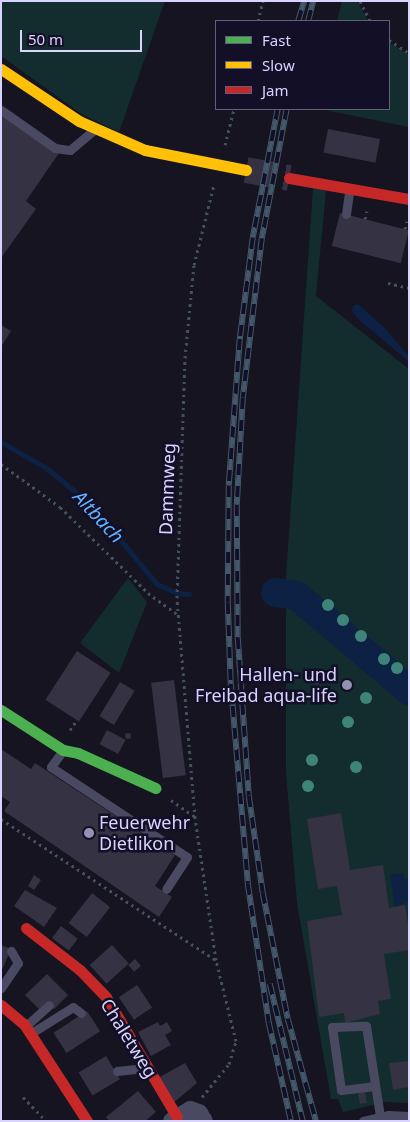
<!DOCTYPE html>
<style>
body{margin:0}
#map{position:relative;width:410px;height:1122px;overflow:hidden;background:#161421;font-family:"Noto Sans",sans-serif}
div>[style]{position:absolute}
.green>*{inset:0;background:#132c2d}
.water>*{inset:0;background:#0d2144}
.stream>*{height:5px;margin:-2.5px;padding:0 2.5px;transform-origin:2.5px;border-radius:2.5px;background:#0d2144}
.river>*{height:29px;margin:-14.5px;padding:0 14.5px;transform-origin:14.5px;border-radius:14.5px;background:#0d2144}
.building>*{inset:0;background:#343243;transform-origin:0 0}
.round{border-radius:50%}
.secondary-tunnel>*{height:26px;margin-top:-13px;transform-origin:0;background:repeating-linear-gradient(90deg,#333142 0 26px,transparent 0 39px)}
.path>*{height:3px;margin-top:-1.5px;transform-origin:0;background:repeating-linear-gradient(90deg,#44505f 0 2.5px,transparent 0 6.5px)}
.lane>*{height:9px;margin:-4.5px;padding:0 4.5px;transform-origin:4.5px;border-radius:4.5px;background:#4a4962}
.street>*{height:19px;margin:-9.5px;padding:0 9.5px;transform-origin:9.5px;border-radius:9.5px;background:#4a4962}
.fast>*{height:11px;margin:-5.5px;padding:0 5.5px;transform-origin:5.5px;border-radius:5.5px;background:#4caf50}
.slow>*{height:11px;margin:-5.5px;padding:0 5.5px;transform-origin:5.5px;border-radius:5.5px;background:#ffc107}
.jam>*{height:11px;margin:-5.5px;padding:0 5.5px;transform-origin:5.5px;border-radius:5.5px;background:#c62828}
.rail>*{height:5.5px;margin-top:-2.75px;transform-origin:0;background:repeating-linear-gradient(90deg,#130f26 0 11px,#43596b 0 22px);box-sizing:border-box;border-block:1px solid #43596b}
.trees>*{width:12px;height:12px;margin:-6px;border-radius:50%;background:#3e8478}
.dots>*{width:14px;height:14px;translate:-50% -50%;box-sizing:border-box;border:2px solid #130f26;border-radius:50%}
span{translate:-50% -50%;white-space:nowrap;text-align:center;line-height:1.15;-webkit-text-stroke:5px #130f26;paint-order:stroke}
.street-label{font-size:18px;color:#d9d4ff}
.poi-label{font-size:18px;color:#d9d4ff}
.right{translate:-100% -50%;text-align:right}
.left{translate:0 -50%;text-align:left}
.water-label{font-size:19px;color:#62b6ff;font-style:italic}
.frame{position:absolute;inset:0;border:2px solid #d9d4ff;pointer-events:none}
.legend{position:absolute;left:215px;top:20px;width:175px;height:90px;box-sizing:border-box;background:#130f26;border:1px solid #625e7d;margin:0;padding:6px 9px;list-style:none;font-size:15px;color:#d9d4ff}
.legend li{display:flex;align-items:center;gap:10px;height:25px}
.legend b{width:25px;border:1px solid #625e7d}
.scale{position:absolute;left:20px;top:30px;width:122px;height:22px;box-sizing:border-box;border:2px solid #d9d4ff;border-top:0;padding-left:6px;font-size:15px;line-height:18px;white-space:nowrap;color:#d9d4ff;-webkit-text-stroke:4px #130f26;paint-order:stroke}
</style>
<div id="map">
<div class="green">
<div style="clip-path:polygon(1px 1px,165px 1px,119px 132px,83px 115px,1px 56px)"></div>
<div style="clip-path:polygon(342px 1px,357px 1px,368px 21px,337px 21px)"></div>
<div style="clip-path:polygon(389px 42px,409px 55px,409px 127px,325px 110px,389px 109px)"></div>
<div style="clip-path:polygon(313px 188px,326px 191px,316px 296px,409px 369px,409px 1103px,386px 1102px,343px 1112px,338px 1099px,331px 1099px,297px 903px,286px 773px,286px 576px)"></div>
<div style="clip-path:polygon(128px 578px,147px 602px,119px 673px,80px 643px)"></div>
</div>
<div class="water">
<div style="clip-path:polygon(358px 304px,386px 329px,409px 357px,409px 362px,358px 319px,352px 311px,353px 306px)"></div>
<div style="clip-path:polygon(403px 873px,404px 878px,409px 878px,409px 902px,395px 907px,390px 875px)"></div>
</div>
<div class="stream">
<div style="left:1px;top:442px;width:54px;rotate:29.9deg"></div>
<div style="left:48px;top:469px;width:57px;rotate:40.1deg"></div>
<div style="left:92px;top:506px;width:102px;rotate:50.2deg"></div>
<div style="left:157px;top:584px;width:22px;rotate:24deg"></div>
<div style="left:177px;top:593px;width:12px;rotate:5deg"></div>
</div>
<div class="river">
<div style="left:275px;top:592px;width:21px;rotate:8deg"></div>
<div style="left:296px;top:595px;width:148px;rotate:40.1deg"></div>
</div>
<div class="building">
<div style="clip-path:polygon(1px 113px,59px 153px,26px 201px,36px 209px,1px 258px)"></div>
<div style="left:328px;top:129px;width:53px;height:24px;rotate:11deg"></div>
<div style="left:340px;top:213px;width:71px;height:34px;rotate:14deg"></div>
<div style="clip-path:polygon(1px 325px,11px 331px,1px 347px)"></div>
<div style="left:77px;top:651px;width:40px;height:58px;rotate:33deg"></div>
<div style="left:174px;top:680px;width:96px;height:23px;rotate:83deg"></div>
<div style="left:120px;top:682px;width:17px;height:40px;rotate:31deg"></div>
<div style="left:107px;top:730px;width:21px;height:16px;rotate:28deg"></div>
<div class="round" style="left:125px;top:733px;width:6px;height:6px"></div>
<div style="clip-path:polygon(1px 749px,31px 769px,35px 763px,175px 855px,155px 886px,172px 897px,159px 917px,4px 811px,10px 802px,1px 796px)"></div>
<div style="clip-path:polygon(341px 813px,350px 870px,383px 865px,389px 908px,405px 905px,409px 930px,409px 950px,384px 954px,391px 999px,378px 1001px,380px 1014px,345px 1023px,344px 1013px,319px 1017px,307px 921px,342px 915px,337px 886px,318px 889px,307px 819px)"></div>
<div style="clip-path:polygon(34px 875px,41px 880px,34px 890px,28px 886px)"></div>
<div style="clip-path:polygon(25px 890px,57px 908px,44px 927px,14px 906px)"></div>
<div style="left:92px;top:893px;width:23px;height:38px;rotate:38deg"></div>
<div style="left:61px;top:926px;width:21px;height:15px;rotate:37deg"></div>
<div style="clip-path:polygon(1px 945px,11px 949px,1px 972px)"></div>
<div style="left:112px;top:945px;width:25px;height:30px;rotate:48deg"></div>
<div style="left:135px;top:959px;width:9px;height:9px;rotate:49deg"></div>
<div style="clip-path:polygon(47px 974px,68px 995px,54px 1009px,48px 1003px,40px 1010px,25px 995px)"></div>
<div style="left:137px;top:985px;width:27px;height:22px;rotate:56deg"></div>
<div style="left:87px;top:1011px;width:24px;height:40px;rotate:57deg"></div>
<div style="clip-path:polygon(158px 1022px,160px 1026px,167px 1022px,172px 1031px,165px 1035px,171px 1045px,151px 1056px,138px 1032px)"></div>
<div style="left:106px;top:1056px;width:27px;height:32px;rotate:59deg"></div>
<div style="clip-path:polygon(409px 1061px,409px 1087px,393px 1090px,389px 1063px)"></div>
<div style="clip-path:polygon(185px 1063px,197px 1083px,173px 1103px,158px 1078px)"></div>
<div style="clip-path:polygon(138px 1091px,156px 1112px,145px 1121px,109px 1121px,106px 1117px)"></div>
<div style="left:365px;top:1092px;width:11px;height:7px;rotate:80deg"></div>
</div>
<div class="secondary-tunnel">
<div style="left:246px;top:170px;width:44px;rotate:10.5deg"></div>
</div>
<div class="path">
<div style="left:360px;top:1px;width:22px;rotate:63deg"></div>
<div style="left:258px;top:21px;width:21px;rotate:-76deg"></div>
<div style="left:389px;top:40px;width:24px;rotate:33deg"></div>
<div style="left:225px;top:145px;width:37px;rotate:-76deg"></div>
<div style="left:365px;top:219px;width:8px;rotate:-76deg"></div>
<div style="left:405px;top:229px;width:8px;rotate:-76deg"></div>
<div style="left:388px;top:283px;width:22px;rotate:13deg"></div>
<div style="left:1px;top:464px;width:73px;rotate:36.1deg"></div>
<div style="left:60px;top:507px;width:123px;rotate:44.3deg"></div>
<div style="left:148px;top:593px;width:37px;rotate:36deg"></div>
<div style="left:70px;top:730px;width:11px;rotate:-56deg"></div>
<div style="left:171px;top:800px;width:29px;rotate:35deg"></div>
<div style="left:1px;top:819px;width:257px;rotate:33.3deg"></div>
<div style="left:23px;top:1097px;width:33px;rotate:46deg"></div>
<div style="left:202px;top:1097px;width:43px;rotate:-50.7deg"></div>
<div style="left:229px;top:1064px;width:24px;rotate:-73deg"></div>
<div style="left:236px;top:1041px;width:83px;rotate:-103.9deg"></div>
<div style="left:216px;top:960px;width:144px;rotate:-98.4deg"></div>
<div style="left:195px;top:818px;width:221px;rotate:-94.7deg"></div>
<div style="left:177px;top:598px;width:240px;rotate:-88.1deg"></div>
<div style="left:185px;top:358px;width:93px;rotate:-84.5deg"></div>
<div style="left:194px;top:265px;width:82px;rotate:-76deg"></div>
</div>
<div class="lane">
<div style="left:1px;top:110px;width:66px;rotate:35.1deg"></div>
<div style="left:55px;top:148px;width:15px;rotate:8deg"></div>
<div style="left:70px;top:150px;width:31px;rotate:-40deg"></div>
<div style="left:346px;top:214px;width:22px;rotate:-82deg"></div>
<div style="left:61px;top:753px;width:17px;rotate:126deg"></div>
<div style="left:51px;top:767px;width:163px;rotate:33.5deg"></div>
<div style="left:187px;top:857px;width:38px;rotate:123deg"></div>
<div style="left:1px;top:988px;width:30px;rotate:-56deg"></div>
<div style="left:18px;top:963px;width:14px;rotate:-120deg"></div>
<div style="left:28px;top:1024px;width:28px;rotate:-42deg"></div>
<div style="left:33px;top:1032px;width:47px;rotate:-32deg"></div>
<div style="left:73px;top:1007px;width:10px;rotate:37deg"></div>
<div style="left:117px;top:1071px;width:28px;rotate:-6deg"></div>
<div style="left:375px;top:1086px;width:34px;rotate:173deg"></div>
<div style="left:341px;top:1090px;width:64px;rotate:-98.1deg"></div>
<div style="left:332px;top:1027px;width:34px;rotate:-2deg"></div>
<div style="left:366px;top:1026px;width:91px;rotate:81.2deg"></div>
<div style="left:363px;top:1121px;width:26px;rotate:-13deg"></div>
<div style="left:388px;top:1115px;width:21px;rotate:3deg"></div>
</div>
<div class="street">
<div style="left:172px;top:1121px;width:21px;rotate:-31deg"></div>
<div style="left:190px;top:1110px;width:9px;rotate:21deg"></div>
<div style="left:198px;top:1113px;width:9px;rotate:58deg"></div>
</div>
<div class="fast">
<div style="left:1px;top:710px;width:74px;rotate:32.8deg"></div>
<div style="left:63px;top:750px;width:15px;rotate:11deg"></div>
<div style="left:78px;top:753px;width:85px;rotate:24.4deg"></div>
</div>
<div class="slow">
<div style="left:1px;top:69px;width:94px;rotate:33.7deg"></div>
<div style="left:79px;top:121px;width:72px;rotate:23.7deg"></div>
<div style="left:145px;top:150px;width:103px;rotate:11.2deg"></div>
</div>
<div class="jam">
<div style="left:289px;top:178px;width:122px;rotate:9.9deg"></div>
<div style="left:26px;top:928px;width:68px;rotate:37.9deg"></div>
<div style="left:80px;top:970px;width:37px;rotate:46deg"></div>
<div style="left:106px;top:997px;width:139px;rotate:59.4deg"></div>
<div style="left:1px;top:1005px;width:30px;rotate:40deg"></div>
<div style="left:24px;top:1024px;width:116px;rotate:57deg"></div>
</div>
<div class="rail">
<div style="left:298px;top:21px;width:21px;rotate:-73deg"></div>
<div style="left:308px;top:21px;width:21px;rotate:-76deg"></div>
<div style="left:278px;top:109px;width:131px;rotate:101deg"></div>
<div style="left:253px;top:238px;width:102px;rotate:97.3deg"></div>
<div style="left:240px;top:339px;width:147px;rotate:94.3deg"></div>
<div style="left:229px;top:486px;width:117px;rotate:90.5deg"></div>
<div style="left:228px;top:603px;width:81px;rotate:87.9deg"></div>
<div style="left:231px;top:684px;width:201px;rotate:85.1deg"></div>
<div style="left:248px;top:884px;width:141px;rotate:81.4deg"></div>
<div style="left:269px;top:1023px;width:100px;rotate:77.3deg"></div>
<div style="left:287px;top:109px;width:132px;rotate:100.9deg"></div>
<div style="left:262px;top:239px;width:160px;rotate:96.8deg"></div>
<div style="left:243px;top:398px;width:107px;rotate:93.2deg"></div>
<div style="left:237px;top:505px;width:133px;rotate:89.6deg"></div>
<div style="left:238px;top:638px;width:158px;rotate:86deg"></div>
<div style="left:249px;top:796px;width:98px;rotate:81.8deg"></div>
<div style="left:263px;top:893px;width:128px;rotate:78.8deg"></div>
<div style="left:288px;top:1019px;width:106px;rotate:74.6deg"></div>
<div style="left:270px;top:984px;width:141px;rotate:76.5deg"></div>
</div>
<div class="trees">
<div style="left:328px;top:605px"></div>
<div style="left:343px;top:620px"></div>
<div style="left:361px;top:636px"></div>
<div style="left:384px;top:659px"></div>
<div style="left:397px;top:668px"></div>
<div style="left:316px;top:678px"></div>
<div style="left:366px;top:698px"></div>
<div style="left:348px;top:722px"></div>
<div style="left:312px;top:760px"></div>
<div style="left:356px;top:767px"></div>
<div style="left:308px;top:786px"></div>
</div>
<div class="dots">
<div style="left:347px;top:685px;background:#9591b1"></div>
<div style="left:89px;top:833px;background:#9591b1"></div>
</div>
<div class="street-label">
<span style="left:167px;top:489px;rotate:-88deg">Dammweg</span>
<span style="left:129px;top:1038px;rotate:58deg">Chaletweg</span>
</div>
<div class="poi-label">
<span class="right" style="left:337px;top:685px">Hallen- und<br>Freibad aqua-life</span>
<span class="left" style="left:99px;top:833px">Feuerwehr<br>Dietlikon</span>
</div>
<div class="water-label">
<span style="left:98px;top:517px;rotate:47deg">Altbach</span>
</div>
<div class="frame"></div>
<ul class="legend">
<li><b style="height:6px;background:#4caf50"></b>Fast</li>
<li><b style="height:6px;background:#ffc107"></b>Slow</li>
<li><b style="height:6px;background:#c62828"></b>Jam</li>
</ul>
<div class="scale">50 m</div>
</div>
